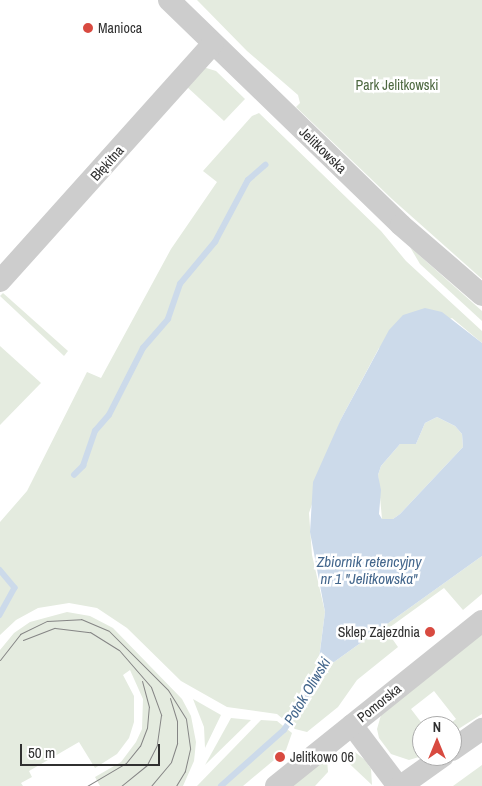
<!DOCTYPE html>
<meta charset="utf-8">
<style>
body{margin:0}
#map{position:relative;width:482px;height:786px;overflow:hidden;background:#fff;font-family:"Archivo Narrow",sans-serif}
div>[style]{position:absolute}
.green>*{inset:0;background:#e4ebdf}
.water>*{inset:0;background:#ccdaea}
.stream>*{height:5.5px;margin:-2.75px;padding:0 2.75px;transform-origin:2.75px;border-radius:2.75px;background:#ccdaea}
.minor>*{height:22px;margin:-11px;padding:0 11px;transform-origin:11px;border-radius:11px;background:#cdcdcd}
.tram>*{height:1px;margin:-0.5px;padding:0 0.5px;transform-origin:0.5px;border-radius:0.5px;background:#858585}
.dots>*{width:14px;height:14px;translate:-50% -50%;box-sizing:border-box;border:2px solid #fff;border-radius:50%}
span{translate:-50% -50%;white-space:nowrap;text-align:center;line-height:1.15;-webkit-text-stroke:5px #fff;paint-order:stroke}
.poi-label{font-size:14px;color:#303030}
.left{translate:0 -50%;text-align:left}
.right{translate:-100% -50%;text-align:right}
.park-label{font-size:14px;color:#4d6840}
.street-label{font-size:14px;color:#303030}
.water-label{font-size:15px;color:#43668c;font-style:italic}
.north{position:absolute;left:412px;top:716px;width:50px;height:50px;box-sizing:border-box;background:#fff;border:1px solid #acacac;border-radius:50%;rotate:0deg;font-size:14px;font-weight:700;line-height:20px;text-align:center;color:#303030}
.north::after{content:'';display:block;margin:auto;width:18px;height:22px;background:#d84a40;clip-path:polygon(50% 0,100% 100%,50% 72%,0 100%)}
.scale{position:absolute;left:20px;top:744px;width:140px;height:22px;box-sizing:border-box;border:2px solid #303030;border-top:0;padding-left:6px;font-size:15px;line-height:18px;white-space:nowrap;color:#303030;-webkit-text-stroke:4px #fff;paint-order:stroke}
</style>
<div id="map">
<div class="green">
<div style="clip-path:polygon(197px 0,482px 0,482px 279px,392px 199px,296px 107px,300px 103px,298px 95px,247px 51px)"></div>
<div style="clip-path:polygon(203px 67px,216px 71px,245px 99px,224px 121px,186px 86px)"></div>
<div style="clip-path:polygon(259px 113px,381px 231px,406px 261px,482px 331px,482px 343px,452px 318px,379px 348px,341px 419px,309px 513px,312px 555px,325px 612px,319px 658px,334px 662px,482px 556px,482px 594px,463px 610px,444px 588px,386px 630px,398px 647px,357px 680px,338px 707px,307px 732px,295px 729px,277px 714px,227px 707px,181px 681px,127px 628px,97px 608px,69px 603px,38px 608px,16px 620px,0 635px,0 522px,27px 491px,87px 372px,101px 378px,171px 249px,217px 182px,203px 171px,252px 116px)"></div>
<div style="clip-path:polygon(410px 247px,482px 311px,482px 321px,420px 264px)"></div>
<div style="clip-path:polygon(3px 293px,68px 351px,64px 356px,0 296px)"></div>
<div style="clip-path:polygon(0 346px,41px 383px,0 425px)"></div>
<div style="clip-path:polygon(437px 417px,455px 426px,462px 434px,463px 447px,400px 514px,393px 519px,382px 519px,378px 475px,381px 466px,400px 444px,416px 444px,425px 423px)"></div>
<div style="clip-path:polygon(67px 612px,90px 616px,113px 628px,182px 699px,191px 716px,196px 742px,194px 761px,183px 786px,100px 786px,95px 777px,121px 762px,136px 742px,142px 729px,143px 699px,130px 670px,123px 675px,134px 696px,134px 722px,129px 738px,117px 754px,95px 768px,79px 742px,29px 771px,32px 777px,21px 783px,23px 786px,0 786px,0 650px,14px 633px,30px 622px)"></div>
<div style="clip-path:polygon(482px 632px,482px 714px,452px 733px,452px 726px,447px 726px,456px 719px,434px 691px,411px 709px,424px 726px,422px 756px,409px 760px,391px 754px,379px 738px,377px 729px,381px 715px)"></div>
<div style="clip-path:polygon(193px 699px,221px 715px,205px 748px,204px 727px)"></div>
<div style="clip-path:polygon(231px 718px,251px 720px,205px 765px)"></div>
<div style="clip-path:polygon(261px 720px,277px 721px,292px 733px,286px 750px,243px 786px,197px 786px)"></div>
<div style="clip-path:polygon(343px 751px,355px 752px,365px 760px,371px 769px,372px 785px,338px 753px)"></div>
<div style="clip-path:polygon(327px 758px,328px 772px,315px 786px,292px 786px)"></div>
<div style="clip-path:polygon(482px 765px,482px 786px,453px 786px)"></div>
</div>
<div class="water">
<div style="clip-path:polygon(evenodd,425px 308px,442px 312px,482px 343px,482px 556px,334px 662px,325px 661px,319px 659px,325px 612px,310px 532px,313px 482px,341px 419px,389px 330px,403px 315px,425px 308px,437px 417px,455px 426px,462px 434px,463px 447px,400px 514px,393px 519px,382px 519px,379px 514px,381px 490px,378px 475px,381px 466px,400px 444px,416px 444px,425px 423px,437px 417px)"></div>
</div>
<div class="stream">
<div style="left:74px;top:475px;width:13px;rotate:-45deg"></div>
<div style="left:83px;top:466px;width:37px;rotate:-71deg"></div>
<div style="left:95px;top:431px;width:21px;rotate:-49deg"></div>
<div style="left:109px;top:415px;width:75px;rotate:-63.1deg"></div>
<div style="left:143px;top:348px;width:38px;rotate:-49deg"></div>
<div style="left:168px;top:319px;width:37px;rotate:-71deg"></div>
<div style="left:180px;top:284px;width:55px;rotate:-50.2deg"></div>
<div style="left:215px;top:242px;width:70px;rotate:-62deg"></div>
<div style="left:248px;top:180px;width:23px;rotate:-41deg"></div>
<div style="left:0;top:570px;width:23px;rotate:50deg"></div>
<div style="left:15px;top:588px;width:31px;rotate:119deg"></div>
<div style="left:221px;top:786px;width:84px;rotate:-41.6deg"></div>
<div style="left:284px;top:730px;width:61px;rotate:-56.3deg"></div>
<div style="left:318px;top:679px;width:27px;rotate:-66deg"></div>
</div>
<div class="minor">
<div style="left:169px;top:0;width:323px;rotate:44.1deg"></div>
<div style="left:401px;top:225px;width:107px;rotate:40.8deg"></div>
<div style="left:0;top:281px;width:319px;rotate:-48.1deg"></div>
<div style="left:352px;top:725px;width:76px;rotate:53deg"></div>
<div style="left:452px;top:750px;width:37px;rotate:-35deg"></div>
<div style="left:276px;top:786px;width:264px;rotate:-38.7deg"></div>
<div style="left:401px;top:786px;width:52px;rotate:-35.5deg"></div>
</div>
<div class="tram">
<div style="left:23px;top:640px;width:34px;rotate:-21deg"></div>
<div style="left:55px;top:628px;width:35px;rotate:7deg"></div>
<div style="left:90px;top:632px;width:34px;rotate:32deg"></div>
<div style="left:119px;top:650px;width:49px;rotate:49.1deg"></div>
<div style="left:151px;top:687px;width:30px;rotate:70deg"></div>
<div style="left:161px;top:715px;width:30px;rotate:98deg"></div>
<div style="left:157px;top:745px;width:22px;rotate:117deg"></div>
<div style="left:147px;top:765px;width:33px;rotate:141deg"></div>
<div style="left:0;top:660px;width:33px;rotate:-52deg"></div>
<div style="left:20px;top:634px;width:30px;rotate:-26deg"></div>
<div style="left:47px;top:621px;width:34px;rotate:-3deg"></div>
<div style="left:81px;top:619px;width:30px;rotate:23deg"></div>
<div style="left:109px;top:631px;width:83px;rotate:45deg"></div>
<div style="left:168px;top:690px;width:34px;rotate:58deg"></div>
<div style="left:186px;top:719px;width:30px;rotate:82deg"></div>
<div style="left:190px;top:749px;width:23px;rotate:103deg"></div>
<div style="left:185px;top:771px;width:17px;rotate:121deg"></div>
<div style="left:87px;top:786px;width:45px;rotate:-30.5deg"></div>
<div style="left:126px;top:763px;width:22px;rotate:-51deg"></div>
<div style="left:140px;top:746px;width:19px;rotate:-69deg"></div>
<div style="left:147px;top:728px;width:21px;rotate:-85deg"></div>
<div style="left:149px;top:707px;width:27px;rotate:-105deg"></div>
<div style="left:151px;top:786px;width:31px;rotate:-50deg"></div>
<div style="left:171px;top:762px;width:20px;rotate:-72deg"></div>
<div style="left:177px;top:743px;width:22px;rotate:-90deg"></div>
<div style="left:177px;top:721px;width:24px;rotate:-107deg"></div>
</div>
<div class="dots">
<div style="left:88px;top:28px;background:#d84a40"></div>
<div style="left:430px;top:632px;background:#d84a40"></div>
<div style="left:280px;top:757px;background:#d84a40"></div>
</div>
<div class="poi-label">
<span class="left" style="left:98px;top:28px">Manioca</span>
<span class="right" style="left:420px;top:632px">Sklep Zajezdnia</span>
<span class="left" style="left:290px;top:757px">Jelitkowo 06</span>
</div>
<div class="park-label">
<span style="left:397px;top:85px">Park Jelitkowski</span>
</div>
<div class="street-label">
<span style="left:323px;top:150px;rotate:44deg">Jelitkowska</span>
<span style="left:107px;top:163px;rotate:-48deg">Błękitna</span>
<span style="left:379px;top:703px;rotate:-39deg">Pomorska</span>
</div>
<div class="water-label">
<span style="left:369px;top:570px">Zbiornik retencyjny<br>nr 1 "Jelitkowska"</span>
<span style="left:307px;top:691px;rotate:-59deg">Potok Oliwski</span>
</div>
<div class="north">N</div>
<div class="scale">50 m</div>
</div>
